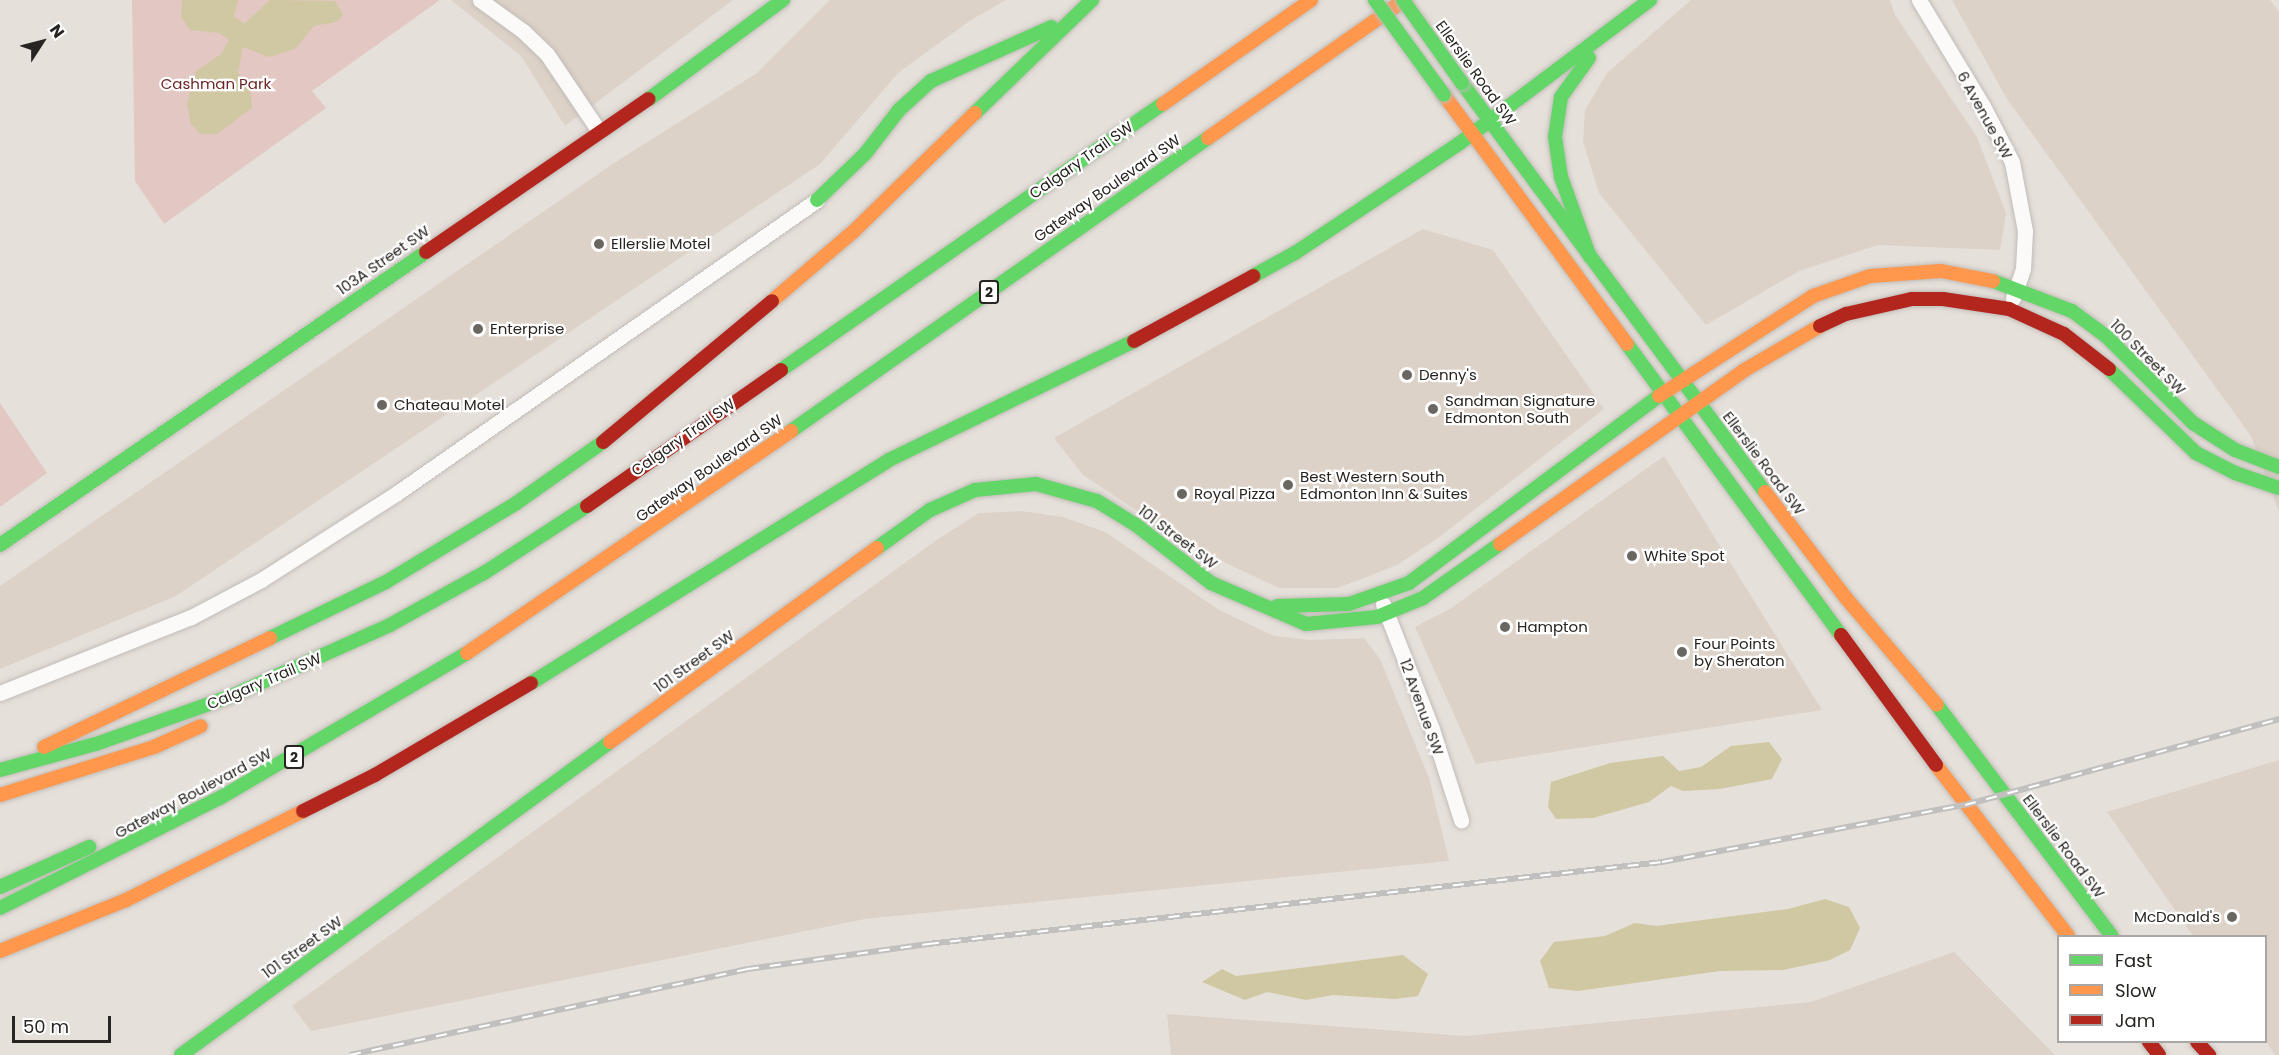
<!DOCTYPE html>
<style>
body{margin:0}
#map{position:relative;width:2279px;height:1055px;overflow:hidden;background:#e6e0da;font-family:Poppins,sans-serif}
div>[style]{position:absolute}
.built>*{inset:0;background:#ddd2c7}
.green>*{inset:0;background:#e3c7c2}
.water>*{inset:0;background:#d0c8a2}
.roads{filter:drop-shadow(0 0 2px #c1bcb8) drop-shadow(0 0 2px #c1bcb8)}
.street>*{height:15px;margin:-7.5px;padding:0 7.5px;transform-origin:7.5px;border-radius:7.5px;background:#fbfaf9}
.fast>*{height:14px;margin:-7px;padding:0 7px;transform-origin:7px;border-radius:7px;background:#63d668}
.slow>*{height:14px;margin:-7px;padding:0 7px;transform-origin:7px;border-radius:7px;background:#ff974d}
.jam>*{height:14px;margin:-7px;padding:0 7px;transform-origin:7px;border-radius:7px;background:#b3261e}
.rail>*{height:6px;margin-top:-3px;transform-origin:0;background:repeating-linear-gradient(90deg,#fff 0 11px,#c1c0be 0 22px);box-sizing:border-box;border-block:2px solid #c1c0be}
.bridges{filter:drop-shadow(0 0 2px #c1bcb8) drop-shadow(0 0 2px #c1bcb8)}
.fast-bridge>*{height:14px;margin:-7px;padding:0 7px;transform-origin:7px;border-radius:7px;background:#63d668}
.dots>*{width:16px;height:16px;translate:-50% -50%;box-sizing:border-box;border:3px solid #fff;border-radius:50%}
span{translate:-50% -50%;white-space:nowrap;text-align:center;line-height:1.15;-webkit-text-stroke:4.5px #fff;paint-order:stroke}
.shield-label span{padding:2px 4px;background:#fff;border:2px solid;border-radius:4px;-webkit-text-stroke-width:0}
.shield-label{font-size:14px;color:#282421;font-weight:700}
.street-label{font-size:15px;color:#282421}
.park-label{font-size:15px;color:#6b2625}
.poi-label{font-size:15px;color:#282421}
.left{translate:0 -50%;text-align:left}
.right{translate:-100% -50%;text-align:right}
.legend{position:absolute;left:2057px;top:935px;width:210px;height:108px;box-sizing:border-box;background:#fff;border:2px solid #a9a7a6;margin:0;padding:8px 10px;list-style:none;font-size:18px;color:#282421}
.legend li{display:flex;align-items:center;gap:12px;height:30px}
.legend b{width:30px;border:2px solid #a9a7a6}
.north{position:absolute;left:12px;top:12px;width:60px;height:60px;-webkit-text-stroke:4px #fff;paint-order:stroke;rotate:54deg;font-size:16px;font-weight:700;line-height:24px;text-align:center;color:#282421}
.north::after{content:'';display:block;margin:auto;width:21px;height:27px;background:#282421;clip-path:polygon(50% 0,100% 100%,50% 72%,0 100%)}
.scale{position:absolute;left:12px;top:1016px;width:99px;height:27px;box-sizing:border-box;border:3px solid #282421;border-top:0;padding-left:8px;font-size:18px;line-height:21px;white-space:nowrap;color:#282421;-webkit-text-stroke:4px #fff;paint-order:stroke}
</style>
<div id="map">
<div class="built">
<div style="clip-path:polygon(451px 0,733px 0,565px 126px,521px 56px)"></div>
<div style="clip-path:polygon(830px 0,1006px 0,971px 20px,899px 72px,820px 164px,176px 596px,0 669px,0 586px,614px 163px,757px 73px)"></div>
<div style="clip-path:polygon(1691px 0,1890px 0,1895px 15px,1977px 137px,2006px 213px,2000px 250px,1878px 245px,1799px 271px,1706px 325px,1599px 193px,1583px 142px,1585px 110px,1607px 73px)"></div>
<div style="clip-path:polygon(1952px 0,2270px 0,2279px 12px,2279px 512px,2251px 436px,2007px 99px)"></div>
<div style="clip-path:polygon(1423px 229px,1493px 250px,1604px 409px,1438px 538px,1397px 565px,1338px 588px,1279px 588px,1190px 546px,1083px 475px,1054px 438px)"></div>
<div style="clip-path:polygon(1664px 456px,1822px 710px,1476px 764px,1415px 627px,1450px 609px)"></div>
<div style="clip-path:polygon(1021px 511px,1063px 517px,1105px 532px,1219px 610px,1274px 636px,1310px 640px,1364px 638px,1380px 659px,1429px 778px,1449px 861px,865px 919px,311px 1031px,292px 1006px,938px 539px,979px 513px)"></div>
<div style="clip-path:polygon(2279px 760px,2279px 1055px,2275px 1055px,2266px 1041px,2266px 936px,2193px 936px,2107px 812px)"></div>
<div style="clip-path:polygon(1954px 952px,2055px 1055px,1171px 1055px,1167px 1014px,1466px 1036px,1811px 1002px)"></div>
</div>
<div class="green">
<div style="clip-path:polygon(132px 0,440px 0,312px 91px,326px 108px,164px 224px,135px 181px)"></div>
<div style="clip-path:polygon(0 403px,47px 473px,0 507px)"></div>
</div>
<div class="water">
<div style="clip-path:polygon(182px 0,238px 0,234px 16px,244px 24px,270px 0,335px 1px,343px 15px,336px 22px,314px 26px,295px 49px,269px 57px,243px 47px,238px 72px,250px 90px,252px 108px,217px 134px,200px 134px,191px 124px,187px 104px,195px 72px,221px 54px,229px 40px,219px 33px,190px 30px,181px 17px)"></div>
<div style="clip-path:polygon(1769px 742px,1782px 759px,1772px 779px,1720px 789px,1683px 791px,1671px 786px,1649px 802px,1593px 818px,1556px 819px,1548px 807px,1551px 782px,1610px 763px,1663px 756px,1679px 771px,1701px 767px,1731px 746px)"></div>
<div style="clip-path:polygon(1825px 899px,1849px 907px,1860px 928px,1850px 950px,1830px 960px,1783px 970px,1720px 971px,1578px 991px,1549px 988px,1540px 961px,1554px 942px,1605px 936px,1635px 923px,1656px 926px,1788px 909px)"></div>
<div style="clip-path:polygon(1403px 955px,1428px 974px,1418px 996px,1395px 999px,1333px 995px,1306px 1000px,1267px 992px,1245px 1000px,1202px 982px,1222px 969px,1236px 976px)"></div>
</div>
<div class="roads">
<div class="street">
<div style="left:480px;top:0;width:53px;rotate:35.8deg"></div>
<div style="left:523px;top:31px;width:33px;rotate:44deg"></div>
<div style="left:547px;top:54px;width:93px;rotate:56deg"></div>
<div style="left:1919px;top:0;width:124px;rotate:58.9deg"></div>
<div style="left:1983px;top:106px;width:63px;rotate:62.6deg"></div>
<div style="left:2012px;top:162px;width:70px;rotate:79.3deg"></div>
<div style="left:2025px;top:231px;width:38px;rotate:93deg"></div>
<div style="left:2023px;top:269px;width:31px;rotate:109deg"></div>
<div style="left:1383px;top:604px;width:134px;rotate:68.6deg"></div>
<div style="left:1432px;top:729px;width:96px;rotate:72.3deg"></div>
<div style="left:0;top:693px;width:206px;rotate:-21.7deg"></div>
<div style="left:191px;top:617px;width:79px;rotate:-27.9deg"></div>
<div style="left:261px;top:580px;width:161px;rotate:-32.6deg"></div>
<div style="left:397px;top:493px;width:512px;rotate:-34.9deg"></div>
</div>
<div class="fast">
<div style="left:1589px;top:58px;width:48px;rotate:125.7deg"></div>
<div style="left:1561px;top:97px;width:40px;rotate:98.5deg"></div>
<div style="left:1555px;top:137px;width:40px;rotate:81.5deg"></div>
<div style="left:1561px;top:177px;width:85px;rotate:70.1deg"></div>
<div style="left:1462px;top:83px;width:509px;rotate:53.47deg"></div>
<div style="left:649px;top:99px;width:167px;rotate:-36.5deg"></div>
<div style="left:975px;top:113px;width:163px;rotate:-44deg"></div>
<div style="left:817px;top:200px;width:66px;rotate:-43.8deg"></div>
<div style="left:865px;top:154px;width:56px;rotate:-52.3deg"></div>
<div style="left:899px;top:110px;width:43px;rotate:-42.2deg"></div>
<div style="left:931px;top:81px;width:132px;rotate:-24.2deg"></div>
<div style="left:1253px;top:276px;width:48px;rotate:-28.7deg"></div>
<div style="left:1295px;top:253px;width:198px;rotate:-33.7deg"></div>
<div style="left:1460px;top:143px;width:238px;rotate:-37deg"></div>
<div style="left:1993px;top:281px;width:85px;rotate:20.8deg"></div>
<div style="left:2072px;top:311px;width:44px;rotate:36.6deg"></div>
<div style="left:2107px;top:337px;width:122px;rotate:45deg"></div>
<div style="left:2193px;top:423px;width:50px;rotate:32.7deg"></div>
<div style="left:2235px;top:450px;width:47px;rotate:21.1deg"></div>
<div style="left:1627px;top:344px;width:361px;rotate:53.7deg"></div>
<div style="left:2109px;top:369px;width:121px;rotate:44deg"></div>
<div style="left:2196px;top:453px;width:44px;rotate:27.1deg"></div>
<div style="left:2235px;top:473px;width:46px;rotate:18.8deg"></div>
<div style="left:781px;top:370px;width:465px;rotate:-34.9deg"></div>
<div style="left:791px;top:431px;width:510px;rotate:-35.09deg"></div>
<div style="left:0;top:545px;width:517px;rotate:-34.52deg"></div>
<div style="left:877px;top:548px;width:65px;rotate:-35.6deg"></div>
<div style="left:930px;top:510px;width:49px;rotate:-24deg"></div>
<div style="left:975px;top:490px;width:61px;rotate:-5.6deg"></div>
<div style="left:1036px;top:484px;width:63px;rotate:15.6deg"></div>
<div style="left:1097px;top:501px;width:46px;rotate:31.6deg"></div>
<div style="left:1136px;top:525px;width:95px;rotate:37.7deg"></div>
<div style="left:1211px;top:583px;width:103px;rotate:23.3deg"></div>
<div style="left:1306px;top:624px;width:71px;rotate:-5.6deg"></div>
<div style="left:1377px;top:617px;width:50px;rotate:-22.4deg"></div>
<div style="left:1423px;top:598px;width:94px;rotate:-35deg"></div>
<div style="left:1277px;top:606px;width:72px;rotate:-1.6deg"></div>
<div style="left:1349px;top:604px;width:64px;rotate:-19.3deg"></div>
<div style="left:1409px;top:583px;width:312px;rotate:-36.8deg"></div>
<div style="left:270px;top:638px;width:129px;rotate:-25.8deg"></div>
<div style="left:386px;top:582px;width:151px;rotate:-31.2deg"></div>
<div style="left:515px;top:504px;width:108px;rotate:-35.2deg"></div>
<div style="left:531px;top:683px;width:422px;rotate:-31.9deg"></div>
<div style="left:889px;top:460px;width:272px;rotate:-25.9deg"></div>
<div style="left:1937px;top:705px;width:290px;rotate:52.9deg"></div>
<div style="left:0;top:770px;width:99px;rotate:-15.2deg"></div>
<div style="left:96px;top:744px;width:141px;rotate:-19.5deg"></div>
<div style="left:229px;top:697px;width:176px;rotate:-24.1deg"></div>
<div style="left:390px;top:625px;width:107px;rotate:-29deg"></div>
<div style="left:484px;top:573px;width:123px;rotate:-33deg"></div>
<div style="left:0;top:887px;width:98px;rotate:-24.2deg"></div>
<div style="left:0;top:908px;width:246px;rotate:-26.6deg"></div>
<div style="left:220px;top:798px;width:286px;rotate:-30.4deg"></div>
<div style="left:181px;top:1055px;width:531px;rotate:-36.11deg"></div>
</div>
<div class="slow">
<div style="left:1444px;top:95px;width:309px;rotate:53.7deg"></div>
<div style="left:1163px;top:104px;width:181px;rotate:-35.1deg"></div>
<div style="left:1208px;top:138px;width:240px;rotate:-35.1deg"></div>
<div style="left:772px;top:301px;width:108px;rotate:-40.5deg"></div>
<div style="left:854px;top:231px;width:169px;rotate:-44.3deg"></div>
<div style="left:1659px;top:396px;width:184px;rotate:-33deg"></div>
<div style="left:1813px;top:296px;width:60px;rotate:-19.3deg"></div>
<div style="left:1870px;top:276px;width:71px;rotate:-4deg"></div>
<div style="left:1941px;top:271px;width:53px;rotate:10.9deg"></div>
<div style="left:1765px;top:492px;width:133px;rotate:52.6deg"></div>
<div style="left:1846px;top:598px;width:140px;rotate:49.6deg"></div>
<div style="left:1500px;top:544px;width:298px;rotate:-35.4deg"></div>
<div style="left:1743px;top:371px;width:89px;rotate:-30.3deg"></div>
<div style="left:467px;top:653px;width:393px;rotate:-34.4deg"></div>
<div style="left:610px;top:742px;width:330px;rotate:-36deg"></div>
<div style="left:44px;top:747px;width:251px;rotate:-25.7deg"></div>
<div style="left:1936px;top:765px;width:216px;rotate:52.3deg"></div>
<div style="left:0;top:795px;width:161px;rotate:-17.3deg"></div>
<div style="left:154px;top:747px;width:51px;rotate:-24.1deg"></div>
<div style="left:0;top:951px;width:136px;rotate:-22deg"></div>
<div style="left:126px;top:900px;width:198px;rotate:-26.7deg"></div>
</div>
<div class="jam">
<div style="left:426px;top:252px;width:270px;rotate:-34.5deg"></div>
<div style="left:1820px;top:326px;width:29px;rotate:-25deg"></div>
<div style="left:1846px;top:314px;width:68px;rotate:-12.8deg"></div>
<div style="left:1912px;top:299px;width:31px"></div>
<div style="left:1943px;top:299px;width:67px;rotate:8.6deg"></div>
<div style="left:2009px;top:309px;width:60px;rotate:24.4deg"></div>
<div style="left:2064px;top:334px;width:57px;rotate:37.9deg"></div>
<div style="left:1134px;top:341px;width:136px;rotate:-28.6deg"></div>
<div style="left:603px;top:442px;width:220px;rotate:-39.8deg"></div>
<div style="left:587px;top:506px;width:237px;rotate:-35deg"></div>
<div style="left:1841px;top:635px;width:161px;rotate:53.8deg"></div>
<div style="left:303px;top:811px;width:80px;rotate:-26.6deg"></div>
<div style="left:375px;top:775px;width:181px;rotate:-30.5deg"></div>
<div style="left:2149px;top:1042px;width:16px;rotate:52deg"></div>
<div style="left:2197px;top:1042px;width:18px;rotate:47deg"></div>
</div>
</div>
<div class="rail">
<div style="left:350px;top:1055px;width:407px;rotate:-12.2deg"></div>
<div style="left:748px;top:969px;width:182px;rotate:-7.9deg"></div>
<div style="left:928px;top:944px;width:739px;rotate:-6.37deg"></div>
<div style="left:1662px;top:862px;width:308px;rotate:-10.7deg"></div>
<div style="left:1965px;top:805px;width:326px;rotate:-15.3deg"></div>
</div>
<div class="bridges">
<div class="fast-bridge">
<div style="left:1375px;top:0;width:117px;rotate:54deg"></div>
<div style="left:1403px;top:0;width:102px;rotate:54.6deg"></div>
</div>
</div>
<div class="dots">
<div style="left:599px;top:244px;background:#6a6662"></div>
<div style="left:478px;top:329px;background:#6a6662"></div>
<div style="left:1407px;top:375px;background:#6a6662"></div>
<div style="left:382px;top:405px;background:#6a6662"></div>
<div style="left:1433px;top:409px;background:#6a6662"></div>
<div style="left:1288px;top:485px;background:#6a6662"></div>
<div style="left:1182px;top:494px;background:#6a6662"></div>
<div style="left:1632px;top:556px;background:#6a6662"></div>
<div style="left:1505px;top:627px;background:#6a6662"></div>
<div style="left:1682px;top:652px;background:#6a6662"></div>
<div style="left:2232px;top:917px;background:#6a6662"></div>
</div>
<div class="shield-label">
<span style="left:989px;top:292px">2</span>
<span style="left:294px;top:757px">2</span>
</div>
<div class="street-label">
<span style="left:1476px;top:73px;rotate:54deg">Ellerslie Road SW</span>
<span style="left:1985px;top:115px;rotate:61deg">6 Avenue SW</span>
<span style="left:1081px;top:160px;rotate:-35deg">Calgary Trail SW</span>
<span style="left:1107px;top:188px;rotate:-35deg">Gateway Boulevard SW</span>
<span style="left:383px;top:260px;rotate:-35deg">103A Street SW</span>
<span style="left:2148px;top:357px;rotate:45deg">100 Street SW</span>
<span style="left:683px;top:437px;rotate:-35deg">Calgary Trail SW</span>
<span style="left:1764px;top:463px;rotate:53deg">Ellerslie Road SW</span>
<span style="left:709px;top:468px;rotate:-35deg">Gateway Boulevard SW</span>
<span style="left:1178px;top:537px;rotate:37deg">101 Street SW</span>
<span style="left:694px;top:661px;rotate:-36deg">101 Street SW</span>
<span style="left:264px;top:681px;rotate:-23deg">Calgary Trail SW</span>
<span style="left:1422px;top:707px;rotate:70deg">12 Avenue SW</span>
<span style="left:193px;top:793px;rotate:-28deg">Gateway Boulevard SW</span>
<span style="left:2064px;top:846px;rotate:53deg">Ellerslie Road SW</span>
<span style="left:302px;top:947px;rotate:-36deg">101 Street SW</span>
</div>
<div class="park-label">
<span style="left:216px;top:84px">Cashman Park</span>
</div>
<div class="poi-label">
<span class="left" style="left:611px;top:244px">Ellerslie Motel</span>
<span class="left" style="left:490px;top:329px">Enterprise</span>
<span class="left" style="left:1419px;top:375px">Denny's</span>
<span class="left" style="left:1445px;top:409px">Sandman Signature<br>Edmonton South</span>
<span class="left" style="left:394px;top:405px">Chateau Motel</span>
<span class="left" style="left:1300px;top:485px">Best Western South<br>Edmonton Inn &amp; Suites</span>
<span class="left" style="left:1194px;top:494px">Royal Pizza</span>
<span class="left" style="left:1644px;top:556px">White Spot</span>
<span class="left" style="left:1517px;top:627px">Hampton</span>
<span class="left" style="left:1694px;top:652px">Four Points<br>by Sheraton</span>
<span class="right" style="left:2220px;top:917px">McDonald's</span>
</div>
<ul class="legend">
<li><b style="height:8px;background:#63d668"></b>Fast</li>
<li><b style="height:8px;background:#ff974d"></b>Slow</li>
<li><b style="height:8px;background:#b3261e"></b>Jam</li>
</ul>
<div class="north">N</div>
<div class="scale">50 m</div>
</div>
